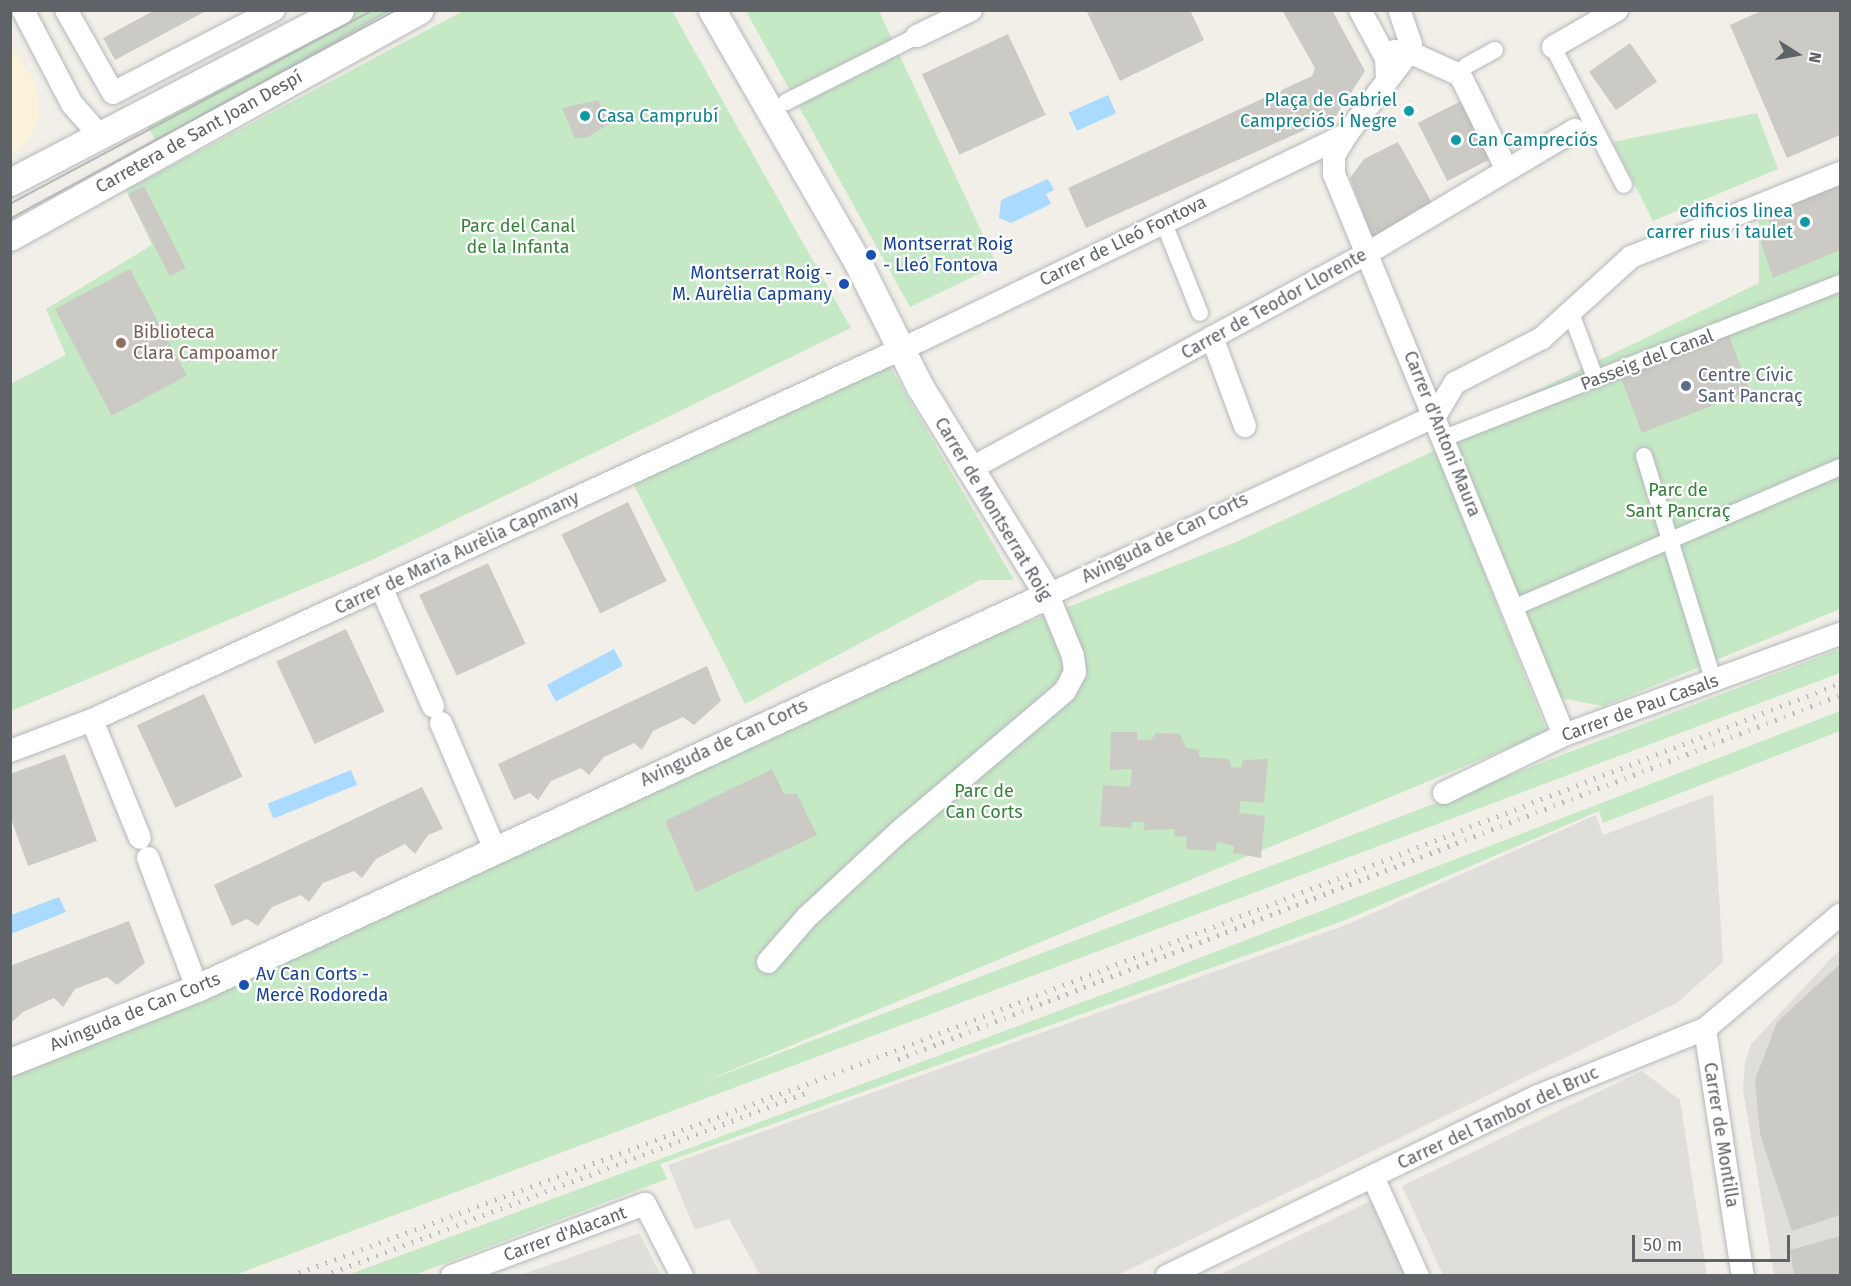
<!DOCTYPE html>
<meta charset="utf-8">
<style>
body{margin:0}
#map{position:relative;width:1851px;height:1286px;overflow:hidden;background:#f1efe8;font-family:"Fira Sans",sans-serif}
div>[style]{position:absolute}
.industrial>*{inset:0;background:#e0deda}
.green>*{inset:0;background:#c5e8c5}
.sand>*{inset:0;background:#fbf3d9}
.water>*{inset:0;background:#aadaff;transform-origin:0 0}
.building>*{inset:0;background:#cccac5;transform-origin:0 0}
.roads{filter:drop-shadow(0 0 2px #b5b8bc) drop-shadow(0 0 2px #b5b8bc)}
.pedestrian>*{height:16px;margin:-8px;padding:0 8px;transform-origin:8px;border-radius:8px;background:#fff}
.minor>*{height:22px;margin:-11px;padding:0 11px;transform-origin:11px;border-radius:11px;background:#fff}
.tertiary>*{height:27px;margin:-13.5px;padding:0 13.5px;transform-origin:13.5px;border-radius:13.5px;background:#fff}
.tram>*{height:1.5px;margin:-0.75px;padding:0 0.75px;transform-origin:0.75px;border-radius:0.75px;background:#b6b7b8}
.rail>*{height:4.5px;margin-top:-2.25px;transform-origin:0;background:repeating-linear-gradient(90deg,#b6b7b8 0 1.5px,transparent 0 9.5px)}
.dots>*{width:16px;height:16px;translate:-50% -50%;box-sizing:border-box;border:3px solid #fff;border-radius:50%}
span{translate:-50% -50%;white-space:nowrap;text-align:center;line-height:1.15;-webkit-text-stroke:4.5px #fff;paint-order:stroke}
.culture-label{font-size:18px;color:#0d838f}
.right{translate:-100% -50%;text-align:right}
.left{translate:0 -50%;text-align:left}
.street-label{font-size:18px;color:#5f6368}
.park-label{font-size:18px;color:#348238}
.transit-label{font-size:18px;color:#164399}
.education-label{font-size:18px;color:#785e54}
.service-label{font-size:18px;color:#4e5e75}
.frame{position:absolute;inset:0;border:12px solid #5f6368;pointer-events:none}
.north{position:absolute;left:1767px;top:24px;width:60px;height:60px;-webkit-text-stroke:4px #fff;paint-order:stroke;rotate:101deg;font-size:16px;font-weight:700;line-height:24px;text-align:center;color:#5f6368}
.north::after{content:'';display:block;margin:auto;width:21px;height:27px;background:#5f6368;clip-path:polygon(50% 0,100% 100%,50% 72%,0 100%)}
.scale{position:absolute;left:1632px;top:1235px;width:158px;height:27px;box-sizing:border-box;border:3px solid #5f6368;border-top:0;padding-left:8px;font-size:18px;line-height:21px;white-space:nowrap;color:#5f6368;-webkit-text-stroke:4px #fff;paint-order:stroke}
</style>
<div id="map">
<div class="industrial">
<div style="clip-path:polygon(1713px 794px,1723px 962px,1677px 1003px,1118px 1275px,760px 1275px,729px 1219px,695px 1230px,668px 1165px,1346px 925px,1596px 815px,1603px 835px)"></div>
<div style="clip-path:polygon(1840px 949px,1840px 1275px,1774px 1275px,1743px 1090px,1745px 1063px,1751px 1044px)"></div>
<div style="clip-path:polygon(1642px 1071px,1680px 1100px,1707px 1275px,1443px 1275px,1402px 1186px)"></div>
<div style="clip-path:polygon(1374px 1199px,1409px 1276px,1217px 1276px)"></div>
<div style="clip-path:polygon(639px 1233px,661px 1275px,521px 1275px)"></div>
</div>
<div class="green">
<div style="clip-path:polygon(354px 11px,407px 11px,158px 145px,146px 123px)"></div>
<div style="clip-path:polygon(463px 11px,672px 11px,851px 328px,372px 560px,11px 711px,11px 384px,66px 355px,46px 309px,152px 245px,126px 190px)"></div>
<div style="clip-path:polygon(746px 11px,879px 11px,997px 265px,910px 307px)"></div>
<div style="clip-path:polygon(1757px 113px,1778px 169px,1653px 221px,1613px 142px)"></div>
<div style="clip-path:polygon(1840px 184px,1840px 609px,1604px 706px,1554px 697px,1449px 433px,1759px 283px,1759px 220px)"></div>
<div style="clip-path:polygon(890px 367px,1014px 580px,980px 580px,745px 704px,634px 485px,639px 469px)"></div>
<div style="clip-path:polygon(1436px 450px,1547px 732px,696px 1085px,1840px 649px,1840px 673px,235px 1275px,11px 1275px,10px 1054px,931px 660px,1236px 542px)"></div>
<div style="clip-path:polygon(1840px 711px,1840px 731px,1603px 823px,1599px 811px,1343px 921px,660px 1164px,667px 1179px,414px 1275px,348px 1275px,1158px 974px)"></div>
</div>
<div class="sand">
<div style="clip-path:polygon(11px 46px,35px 82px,39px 116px,29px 139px,11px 155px)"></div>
</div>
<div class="water">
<div style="left:1108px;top:95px;width:20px;height:43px;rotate:66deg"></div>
<div style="clip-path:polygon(1048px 179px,1054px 190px,1046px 194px,1051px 204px,1011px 223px,999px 218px,1001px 200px)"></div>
<div style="left:614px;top:649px;width:19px;height:76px;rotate:62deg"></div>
<div style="left:351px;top:770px;width:16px;height:90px;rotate:68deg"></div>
<div style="clip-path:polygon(59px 897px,66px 912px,11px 934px,11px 915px)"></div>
</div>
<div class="building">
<div style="clip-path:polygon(155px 10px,208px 10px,115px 60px,103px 38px)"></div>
<div style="clip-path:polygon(1086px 10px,1190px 10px,1204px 40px,1120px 81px)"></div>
<div style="clip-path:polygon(1282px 10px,1332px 10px,1365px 71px,1336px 116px,1086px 228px,1068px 188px,1312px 76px,1315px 68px)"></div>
<div style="clip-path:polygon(1763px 10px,1840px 10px,1840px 135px,1787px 158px,1730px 25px)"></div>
<div style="left:1008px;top:34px;width:89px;height:95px;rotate:65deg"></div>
<div style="left:1630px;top:43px;width:47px;height:50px;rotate:55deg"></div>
<div style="left:1465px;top:99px;width:65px;height:53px;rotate:63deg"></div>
<div style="clip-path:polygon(598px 100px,609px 124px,586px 138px,575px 138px,562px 108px)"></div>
<div style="clip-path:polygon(1398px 142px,1432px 203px,1373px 239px,1350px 178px,1364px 159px)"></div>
<div style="clip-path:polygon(1840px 184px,1840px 250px,1773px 278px,1760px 239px,1774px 233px,1766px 212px)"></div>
<div style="left:144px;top:186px;width:92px;height:18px;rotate:63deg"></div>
<div style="left:130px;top:269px;width:121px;height:85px;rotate:62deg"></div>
<div style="left:1729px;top:336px;width:59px;height:116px;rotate:69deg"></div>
<div style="left:628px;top:502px;width:88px;height:74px;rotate:64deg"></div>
<div style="left:488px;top:563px;width:89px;height:76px;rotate:65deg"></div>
<div style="left:346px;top:629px;width:91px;height:77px;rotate:65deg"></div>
<div style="clip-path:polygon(707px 666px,721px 701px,694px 725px,683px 717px,653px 731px,642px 750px,634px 743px,604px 757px,589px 775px,581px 768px,551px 781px,538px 800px,530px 793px,514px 800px,498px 764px)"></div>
<div style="left:204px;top:694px;width:91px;height:74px;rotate:65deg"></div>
<div style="clip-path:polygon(1111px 732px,1137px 732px,1137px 740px,1151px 740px,1156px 733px,1180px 734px,1186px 748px,1199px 750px,1199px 757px,1229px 759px,1231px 767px,1241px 768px,1243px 760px,1268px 759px,1264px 803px,1240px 801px,1239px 813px,1265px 816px,1261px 858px,1233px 853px,1234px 846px,1217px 842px,1215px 851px,1186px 849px,1187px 837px,1174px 836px,1175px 829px,1144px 830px,1145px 822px,1132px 822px,1131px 828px,1100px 826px,1103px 785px,1130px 787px,1132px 769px,1110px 770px)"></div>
<div style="clip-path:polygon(65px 754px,97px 841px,28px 866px,10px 816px,10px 774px)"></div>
<div style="clip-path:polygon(772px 769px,784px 794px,797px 794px,817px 835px,696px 892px,665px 821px)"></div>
<div style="clip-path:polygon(422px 787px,443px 829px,428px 835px,415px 854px,405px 844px,376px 859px,362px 878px,354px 871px,323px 883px,309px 902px,301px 895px,272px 907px,258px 926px,247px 919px,232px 926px,214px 885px)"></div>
<div style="clip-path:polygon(129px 921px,145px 963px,117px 985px,107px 977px,75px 989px,63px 1007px,54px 998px,23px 1012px,10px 1024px,10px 966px)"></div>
<div style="clip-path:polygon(1840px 964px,1840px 1215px,1792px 1231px,1760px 1134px,1755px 1080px,1777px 1022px)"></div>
<div style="clip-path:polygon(1840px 1236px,1840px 1276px,1794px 1276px,1790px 1250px)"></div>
</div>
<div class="roads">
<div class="pedestrian">
<div style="left:1553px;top:47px;width:155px;rotate:62.8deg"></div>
<div style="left:1466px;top:66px;width:33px;rotate:-29deg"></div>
<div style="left:786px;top:102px;width:147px;rotate:-26.7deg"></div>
<div style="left:1163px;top:221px;width:99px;rotate:68.1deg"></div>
<div style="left:1574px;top:321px;width:63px;rotate:69.6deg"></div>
<div style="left:1452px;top:435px;width:417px;rotate:-21.4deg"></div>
<div style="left:1644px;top:456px;width:226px;rotate:72.8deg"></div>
<div style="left:1513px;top:608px;width:356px;rotate:-23.3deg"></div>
</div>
<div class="minor">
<div style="left:23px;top:10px;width:106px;rotate:62.5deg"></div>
<div style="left:72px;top:104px;width:44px;rotate:48.7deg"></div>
<div style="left:66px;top:10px;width:95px;rotate:60.5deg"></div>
<div style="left:113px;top:93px;width:181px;rotate:-27.3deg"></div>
<div style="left:1360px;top:10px;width:55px;rotate:61.6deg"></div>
<div style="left:1386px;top:58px;width:21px;rotate:87deg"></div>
<div style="left:917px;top:36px;width:60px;rotate:-25.7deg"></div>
<div style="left:1553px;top:47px;width:74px;rotate:-30deg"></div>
<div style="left:1394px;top:51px;width:15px;rotate:4deg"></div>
<div style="left:1409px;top:52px;width:8px;rotate:-76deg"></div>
<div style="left:1411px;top:44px;width:36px;rotate:-109deg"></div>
<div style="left:1507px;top:170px;width:106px;rotate:-116.3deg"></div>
<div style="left:1460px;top:75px;width:56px;rotate:-155.7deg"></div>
<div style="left:1409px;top:52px;width:103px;rotate:127.1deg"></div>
<div style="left:1347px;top:134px;width:26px;rotate:121deg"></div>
<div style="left:1334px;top:156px;width:18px;rotate:90deg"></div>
<div style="left:1334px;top:174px;width:606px;rotate:67.71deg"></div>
<div style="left:1212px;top:337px;width:95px;rotate:69.7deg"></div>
<div style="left:1435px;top:416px;width:39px;rotate:-59deg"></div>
<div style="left:1455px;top:383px;width:98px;rotate:-27.3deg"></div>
<div style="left:1542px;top:338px;width:120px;rotate:-42.3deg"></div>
<div style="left:1631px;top:257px;width:225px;rotate:-21.9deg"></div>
<div style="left:968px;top:470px;width:453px;rotate:-28.5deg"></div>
<div style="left:1366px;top:254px;width:243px;rotate:-30.7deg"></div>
<div style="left:381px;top:587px;width:130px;rotate:66.4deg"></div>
<div style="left:92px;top:720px;width:127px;rotate:67.9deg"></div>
<div style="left:441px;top:723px;width:135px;rotate:66.9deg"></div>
<div style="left:10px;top:751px;width:88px;rotate:-20.7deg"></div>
<div style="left:92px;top:720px;width:912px;rotate:-24.63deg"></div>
<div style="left:921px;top:340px;width:473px;rotate:-25.8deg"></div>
<div style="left:1444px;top:793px;width:133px;rotate:-25.8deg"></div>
<div style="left:1564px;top:735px;width:294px;rotate:-20.1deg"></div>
<div style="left:148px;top:858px;width:139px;rotate:69.3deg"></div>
<div style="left:768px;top:962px;width:60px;rotate:-49.1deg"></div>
<div style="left:807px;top:917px;width:127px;rotate:-42.8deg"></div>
<div style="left:900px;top:831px;width:216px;rotate:-40.3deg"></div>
<div style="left:1065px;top:691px;width:21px;rotate:-62deg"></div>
<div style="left:1075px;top:672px;width:16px;rotate:-97deg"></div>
<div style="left:1073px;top:656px;width:66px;rotate:-112.3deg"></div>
<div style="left:1048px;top:595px;width:426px;rotate:-24.8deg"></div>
<div style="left:1705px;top:1029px;width:250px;rotate:81.3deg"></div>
<div style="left:1373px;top:1177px;width:109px;rotate:65.6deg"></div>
<div style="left:452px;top:1276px;width:206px;rotate:-20.5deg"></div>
<div style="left:645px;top:1204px;width:81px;rotate:62.8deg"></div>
<div style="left:1167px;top:1276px;width:412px;rotate:-25.9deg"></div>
<div style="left:1538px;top:1096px;width:180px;rotate:-21.9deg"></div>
<div style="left:1705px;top:1029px;width:177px;rotate:-40.2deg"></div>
</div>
<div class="tertiary">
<div style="left:10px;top:182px;width:372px;rotate:-27.5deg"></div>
<div style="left:10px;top:237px;width:468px;rotate:-29deg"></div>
<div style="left:10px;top:1062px;width:201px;rotate:-21.6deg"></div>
<div style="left:197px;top:988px;width:937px;rotate:-24.79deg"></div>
<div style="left:1048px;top:595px;width:244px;rotate:-121.6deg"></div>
<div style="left:920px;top:387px;width:139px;rotate:-116.6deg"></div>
<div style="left:858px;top:263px;width:292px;rotate:-120deg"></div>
</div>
</div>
<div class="tram">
<div style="left:10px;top:204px;width:412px;rotate:-28.1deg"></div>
<div style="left:10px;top:219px;width:440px;rotate:-28.4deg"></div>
</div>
<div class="rail">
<div style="left:898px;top:1059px;width:1010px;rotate:-21.13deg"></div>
<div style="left:290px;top:1276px;width:617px;rotate:-20.4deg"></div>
<div style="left:868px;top:1061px;width:1043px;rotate:-21.25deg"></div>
<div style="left:323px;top:1276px;width:519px;rotate:-20.78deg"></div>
</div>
<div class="dots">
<div style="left:1409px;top:111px;background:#0f9aa8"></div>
<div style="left:585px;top:116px;background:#0f9aa8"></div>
<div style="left:1456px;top:140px;background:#0f9aa8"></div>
<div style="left:1805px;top:222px;background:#0f9aa8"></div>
<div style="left:871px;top:255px;background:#1a4fb4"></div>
<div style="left:844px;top:284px;background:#1a4fb4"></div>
<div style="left:121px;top:343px;background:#8d6e63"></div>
<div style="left:1686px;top:386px;background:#5c6f8a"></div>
<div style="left:244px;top:985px;background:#1a4fb4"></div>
</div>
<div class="culture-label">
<span class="right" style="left:1397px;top:111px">Plaça de Gabriel<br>Campreciós i Negre</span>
<span class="left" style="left:597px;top:116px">Casa Camprubí</span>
<span class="left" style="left:1468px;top:140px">Can Campreciós</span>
<span class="right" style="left:1793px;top:222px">edificios linea<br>carrer rius i taulet</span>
</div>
<div class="street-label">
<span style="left:199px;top:132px;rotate:-29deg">Carretera de Sant Joan Despí</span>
<span style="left:1123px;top:241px;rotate:-26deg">Carrer de Lleó Fontova</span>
<span style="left:1274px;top:304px;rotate:-29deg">Carrer de Teodor Llorente</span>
<span style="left:1647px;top:360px;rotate:-21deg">Passeig del Canal</span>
<span style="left:1442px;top:434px;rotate:68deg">Carrer d'Antoni Maura</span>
<span style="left:993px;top:509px;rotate:59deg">Carrer de Montserrat Roig</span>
<span style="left:1165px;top:538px;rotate:-26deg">Avinguda de Can Corts</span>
<span style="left:457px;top:553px;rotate:-25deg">Carrer de Maria Aurèlia Capmany</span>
<span style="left:1640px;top:708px;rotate:-20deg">Carrer de Pau Casals</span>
<span style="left:724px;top:743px;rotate:-25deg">Avinguda de Can Corts</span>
<span style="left:135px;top:1012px;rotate:-22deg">Avinguda de Can Corts</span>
<span style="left:1498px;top:1118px;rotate:-25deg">Carrer del Tambor del Bruc</span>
<span style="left:1721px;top:1135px;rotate:81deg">Carrer de Montilla</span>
<span style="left:565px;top:1234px;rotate:-20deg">Carrer d'Alacant</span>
</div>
<div class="park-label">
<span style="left:518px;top:237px">Parc del Canal<br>de la Infanta</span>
<span style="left:1678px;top:501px">Parc de<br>Sant Pancraç</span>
<span style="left:984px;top:802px">Parc de<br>Can Corts</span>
</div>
<div class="transit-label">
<span class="left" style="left:883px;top:255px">Montserrat Roig<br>- Lleó Fontova</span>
<span class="right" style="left:832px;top:284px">Montserrat Roig -<br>M. Aurèlia Capmany</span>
<span class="left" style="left:256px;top:985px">Av Can Corts -<br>Mercè Rodoreda</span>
</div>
<div class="education-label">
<span class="left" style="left:133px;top:343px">Biblioteca<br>Clara Campoamor</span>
</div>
<div class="service-label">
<span class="left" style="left:1698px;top:386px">Centre Cívic<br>Sant Pancraç</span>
</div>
<div class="frame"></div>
<div class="north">N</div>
<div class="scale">50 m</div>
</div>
